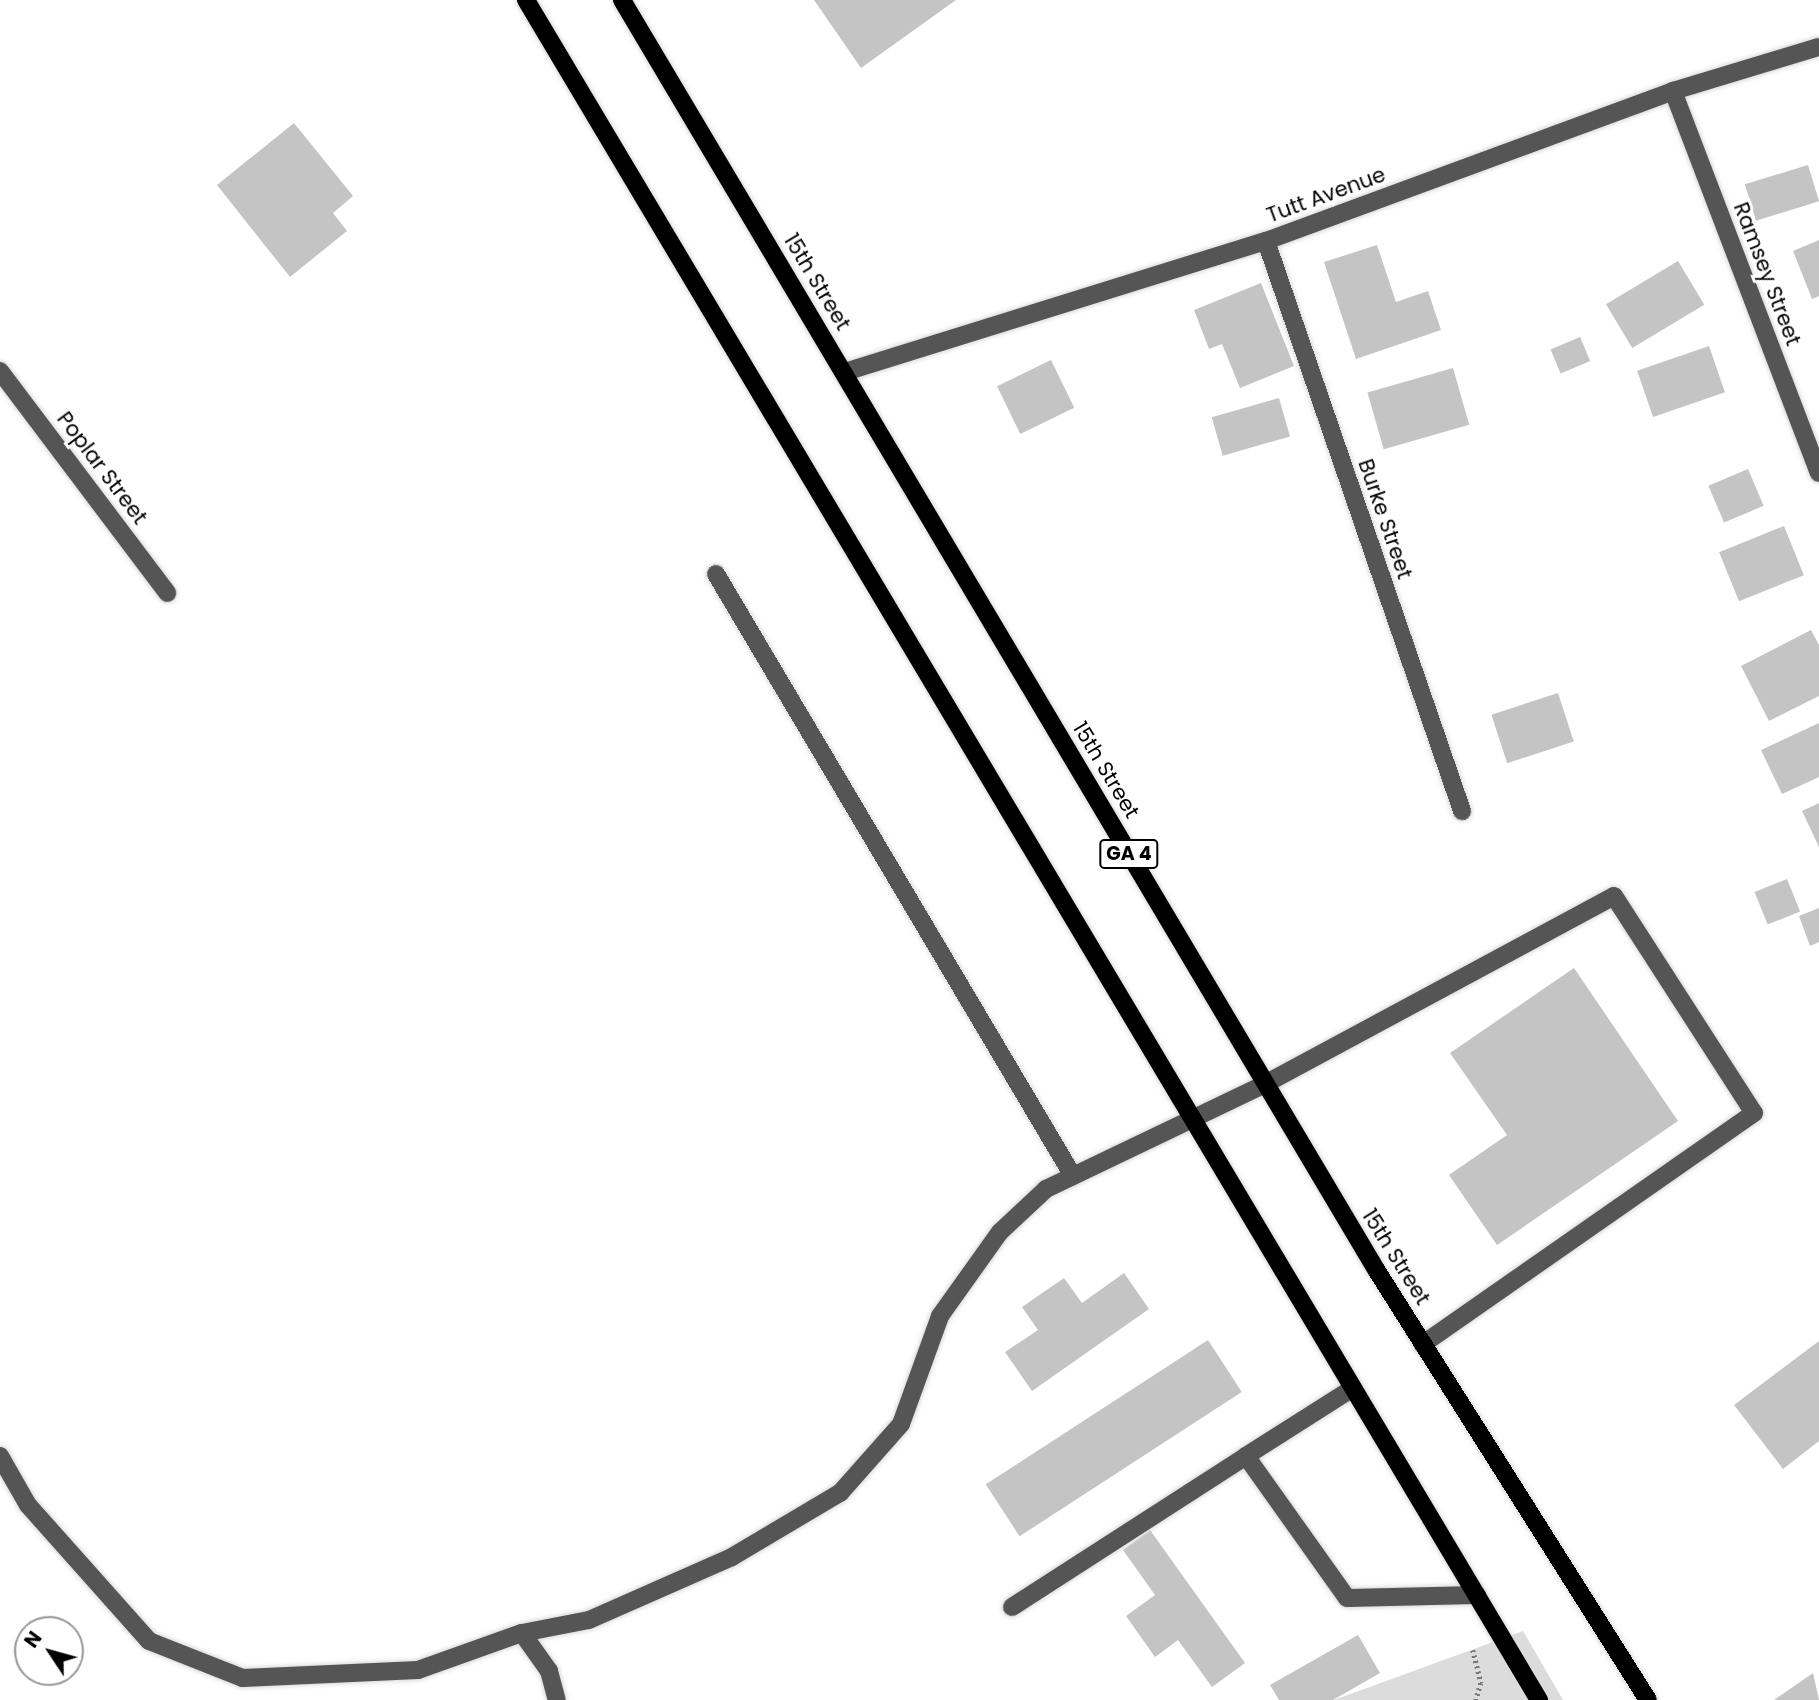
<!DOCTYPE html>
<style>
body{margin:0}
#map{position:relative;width:1819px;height:1700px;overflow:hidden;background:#fff;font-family:Poppins,sans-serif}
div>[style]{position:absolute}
.green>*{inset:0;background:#dcdcdc}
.building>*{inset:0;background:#c4c4c4;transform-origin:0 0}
.path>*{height:4.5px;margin-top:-2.25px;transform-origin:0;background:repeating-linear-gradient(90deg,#777 0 2px,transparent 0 5.5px)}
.roads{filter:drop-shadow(0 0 2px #dbdbdb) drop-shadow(0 0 2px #dbdbdb)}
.minor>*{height:18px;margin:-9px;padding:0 9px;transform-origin:9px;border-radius:9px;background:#555}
.major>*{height:18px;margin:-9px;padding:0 9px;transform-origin:9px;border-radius:9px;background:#000}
span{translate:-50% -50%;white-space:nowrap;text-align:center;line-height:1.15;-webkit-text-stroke:6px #fff;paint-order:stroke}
.shield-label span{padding:2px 5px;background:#fff;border:2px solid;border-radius:5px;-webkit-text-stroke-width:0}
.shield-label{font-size:19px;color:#000;font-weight:700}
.street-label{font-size:21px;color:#000}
.north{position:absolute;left:14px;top:1616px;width:70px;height:70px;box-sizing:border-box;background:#fff;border:2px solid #999;border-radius:50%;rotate:306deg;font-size:19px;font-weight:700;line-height:28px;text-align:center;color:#000}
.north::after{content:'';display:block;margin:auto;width:24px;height:32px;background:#000;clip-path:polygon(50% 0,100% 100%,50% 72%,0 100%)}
</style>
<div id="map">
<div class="green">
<div style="clip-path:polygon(1523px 1631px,1563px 1700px,1334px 1700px)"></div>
</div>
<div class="building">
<div style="clip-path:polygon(814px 0,956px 0,861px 68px)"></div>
<div style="clip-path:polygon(294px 123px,353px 196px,333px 213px,347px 231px,290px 277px,217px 185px)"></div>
<div style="left:1808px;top:165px;width:38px;height:66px;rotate:73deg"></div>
<div style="clip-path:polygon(1819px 240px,1819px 296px,1812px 299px,1793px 251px)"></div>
<div style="clip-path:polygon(1377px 245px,1396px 302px,1428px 291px,1441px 330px,1356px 359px,1324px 262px)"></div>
<div style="left:1678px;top:261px;width:51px;height:84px;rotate:59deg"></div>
<div style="clip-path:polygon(1261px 283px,1294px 366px,1240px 388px,1222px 344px,1209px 349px,1194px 310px)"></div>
<div style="left:1580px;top:337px;width:26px;height:32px;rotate:67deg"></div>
<div style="left:1709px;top:346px;width:49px;height:76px;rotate:71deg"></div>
<div style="left:1051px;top:360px;width:53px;height:60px;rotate:64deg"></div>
<div style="left:1453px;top:368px;width:59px;height:89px;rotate:74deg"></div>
<div style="left:1279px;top:398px;width:40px;height:70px;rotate:74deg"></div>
<div style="left:1748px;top:469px;width:40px;height:43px;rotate:67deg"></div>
<div style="left:1784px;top:526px;width:53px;height:70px;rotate:68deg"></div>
<div style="clip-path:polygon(1811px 630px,1819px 645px,1819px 696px,1769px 721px,1741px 666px)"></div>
<div style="left:1558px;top:693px;width:51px;height:70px;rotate:72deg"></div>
<div style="clip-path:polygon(1819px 723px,1819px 777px,1782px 794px,1761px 750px)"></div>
<div style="clip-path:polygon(1819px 803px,1819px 847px,1802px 811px)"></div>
<div style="left:1787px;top:879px;width:35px;height:35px;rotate:68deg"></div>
<div style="clip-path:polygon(1819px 908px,1819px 942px,1810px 946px,1799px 916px)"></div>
<div style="clip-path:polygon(1574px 968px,1678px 1121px,1497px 1245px,1449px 1175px,1507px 1135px,1450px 1053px)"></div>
<div style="clip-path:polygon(1124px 1273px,1149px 1309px,1032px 1391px,1005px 1352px,1038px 1330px,1022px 1307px,1064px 1278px,1082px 1303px)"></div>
<div style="left:1208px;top:1340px;width:62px;height:265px;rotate:57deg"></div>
<div style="clip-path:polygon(1819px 1341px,1819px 1441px,1783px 1469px,1734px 1405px)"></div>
<div style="clip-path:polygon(1150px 1530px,1245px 1663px,1212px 1687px,1178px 1640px,1155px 1657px,1126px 1616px,1155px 1595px,1123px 1550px)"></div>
<div style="clip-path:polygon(1358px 1635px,1380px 1673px,1333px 1700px,1279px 1700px,1270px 1685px)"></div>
<div style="clip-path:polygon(1813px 1673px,1819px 1700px,1774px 1700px)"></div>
</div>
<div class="path">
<div style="left:1473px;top:1650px;width:34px;rotate:76deg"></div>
<div style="left:1481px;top:1683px;width:18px;rotate:106deg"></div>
</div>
<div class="roads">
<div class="minor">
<div style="left:1673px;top:91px;width:409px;rotate:69.1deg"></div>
<div style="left:1266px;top:241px;width:603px;rotate:71.02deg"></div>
<div style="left:0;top:371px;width:278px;rotate:53deg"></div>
<div style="left:845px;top:372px;width:441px;rotate:-17.3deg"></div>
<div style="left:1266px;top:241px;width:434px;rotate:-20.2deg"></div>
<div style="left:1673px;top:91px;width:152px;rotate:-16.8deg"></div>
<div style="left:716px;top:574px;width:700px;rotate:59.33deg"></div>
<div style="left:1353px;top:1388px;width:127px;rotate:147.6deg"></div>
<div style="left:1246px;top:1456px;width:174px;rotate:54.6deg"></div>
<div style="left:1347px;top:1598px;width:130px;rotate:-1.3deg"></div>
<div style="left:0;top:1456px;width:56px;rotate:60.3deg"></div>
<div style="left:28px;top:1505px;width:182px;rotate:48.3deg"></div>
<div style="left:149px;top:1641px;width:101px;rotate:21.5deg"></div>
<div style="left:243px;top:1678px;width:175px;rotate:-2.6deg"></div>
<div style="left:418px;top:1670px;width:110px;rotate:-19.6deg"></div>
<div style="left:522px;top:1633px;width:47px;rotate:54.6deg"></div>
<div style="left:549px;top:1671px;width:30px;rotate:75deg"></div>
<div style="left:1012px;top:1607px;width:278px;rotate:-32.8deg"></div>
<div style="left:522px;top:1633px;width:68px;rotate:-11deg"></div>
<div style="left:589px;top:1620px;width:156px;rotate:-23.8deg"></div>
<div style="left:732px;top:1557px;width:126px;rotate:-30.7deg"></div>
<div style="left:840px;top:1493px;width:92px;rotate:-48.5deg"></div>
<div style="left:901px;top:1424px;width:115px;rotate:-70.1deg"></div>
<div style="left:940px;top:1316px;width:103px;rotate:-54.5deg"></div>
<div style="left:1000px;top:1232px;width:63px;rotate:-43.1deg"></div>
<div style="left:1046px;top:1189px;width:243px;rotate:-25.6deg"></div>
<div style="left:1265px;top:1084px;width:396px;rotate:-28.3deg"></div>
<div style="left:1614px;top:896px;width:258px;rotate:57.2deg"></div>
<div style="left:1754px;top:1113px;width:404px;rotate:145.1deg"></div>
</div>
<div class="major">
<div style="left:526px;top:0;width:1979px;rotate:59.21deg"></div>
<div style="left:622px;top:0;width:1478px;rotate:59.29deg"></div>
<div style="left:1377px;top:1271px;width:507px;rotate:57.72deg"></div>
</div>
</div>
<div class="shield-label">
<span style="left:1129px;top:854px">GA 4</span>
</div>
<div class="street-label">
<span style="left:1326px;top:195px;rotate:-20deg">Tutt Avenue</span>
<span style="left:1767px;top:274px;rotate:69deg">Ramsey Street</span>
<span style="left:817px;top:282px;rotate:59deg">15th Street</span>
<span style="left:102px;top:468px;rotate:53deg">Poplar Street</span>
<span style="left:1385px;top:519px;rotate:71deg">Burke Street</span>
<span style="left:1106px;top:770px;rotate:59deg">15th Street</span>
<span style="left:1396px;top:1257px;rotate:58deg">15th Street</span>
</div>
<div class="north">N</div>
</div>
